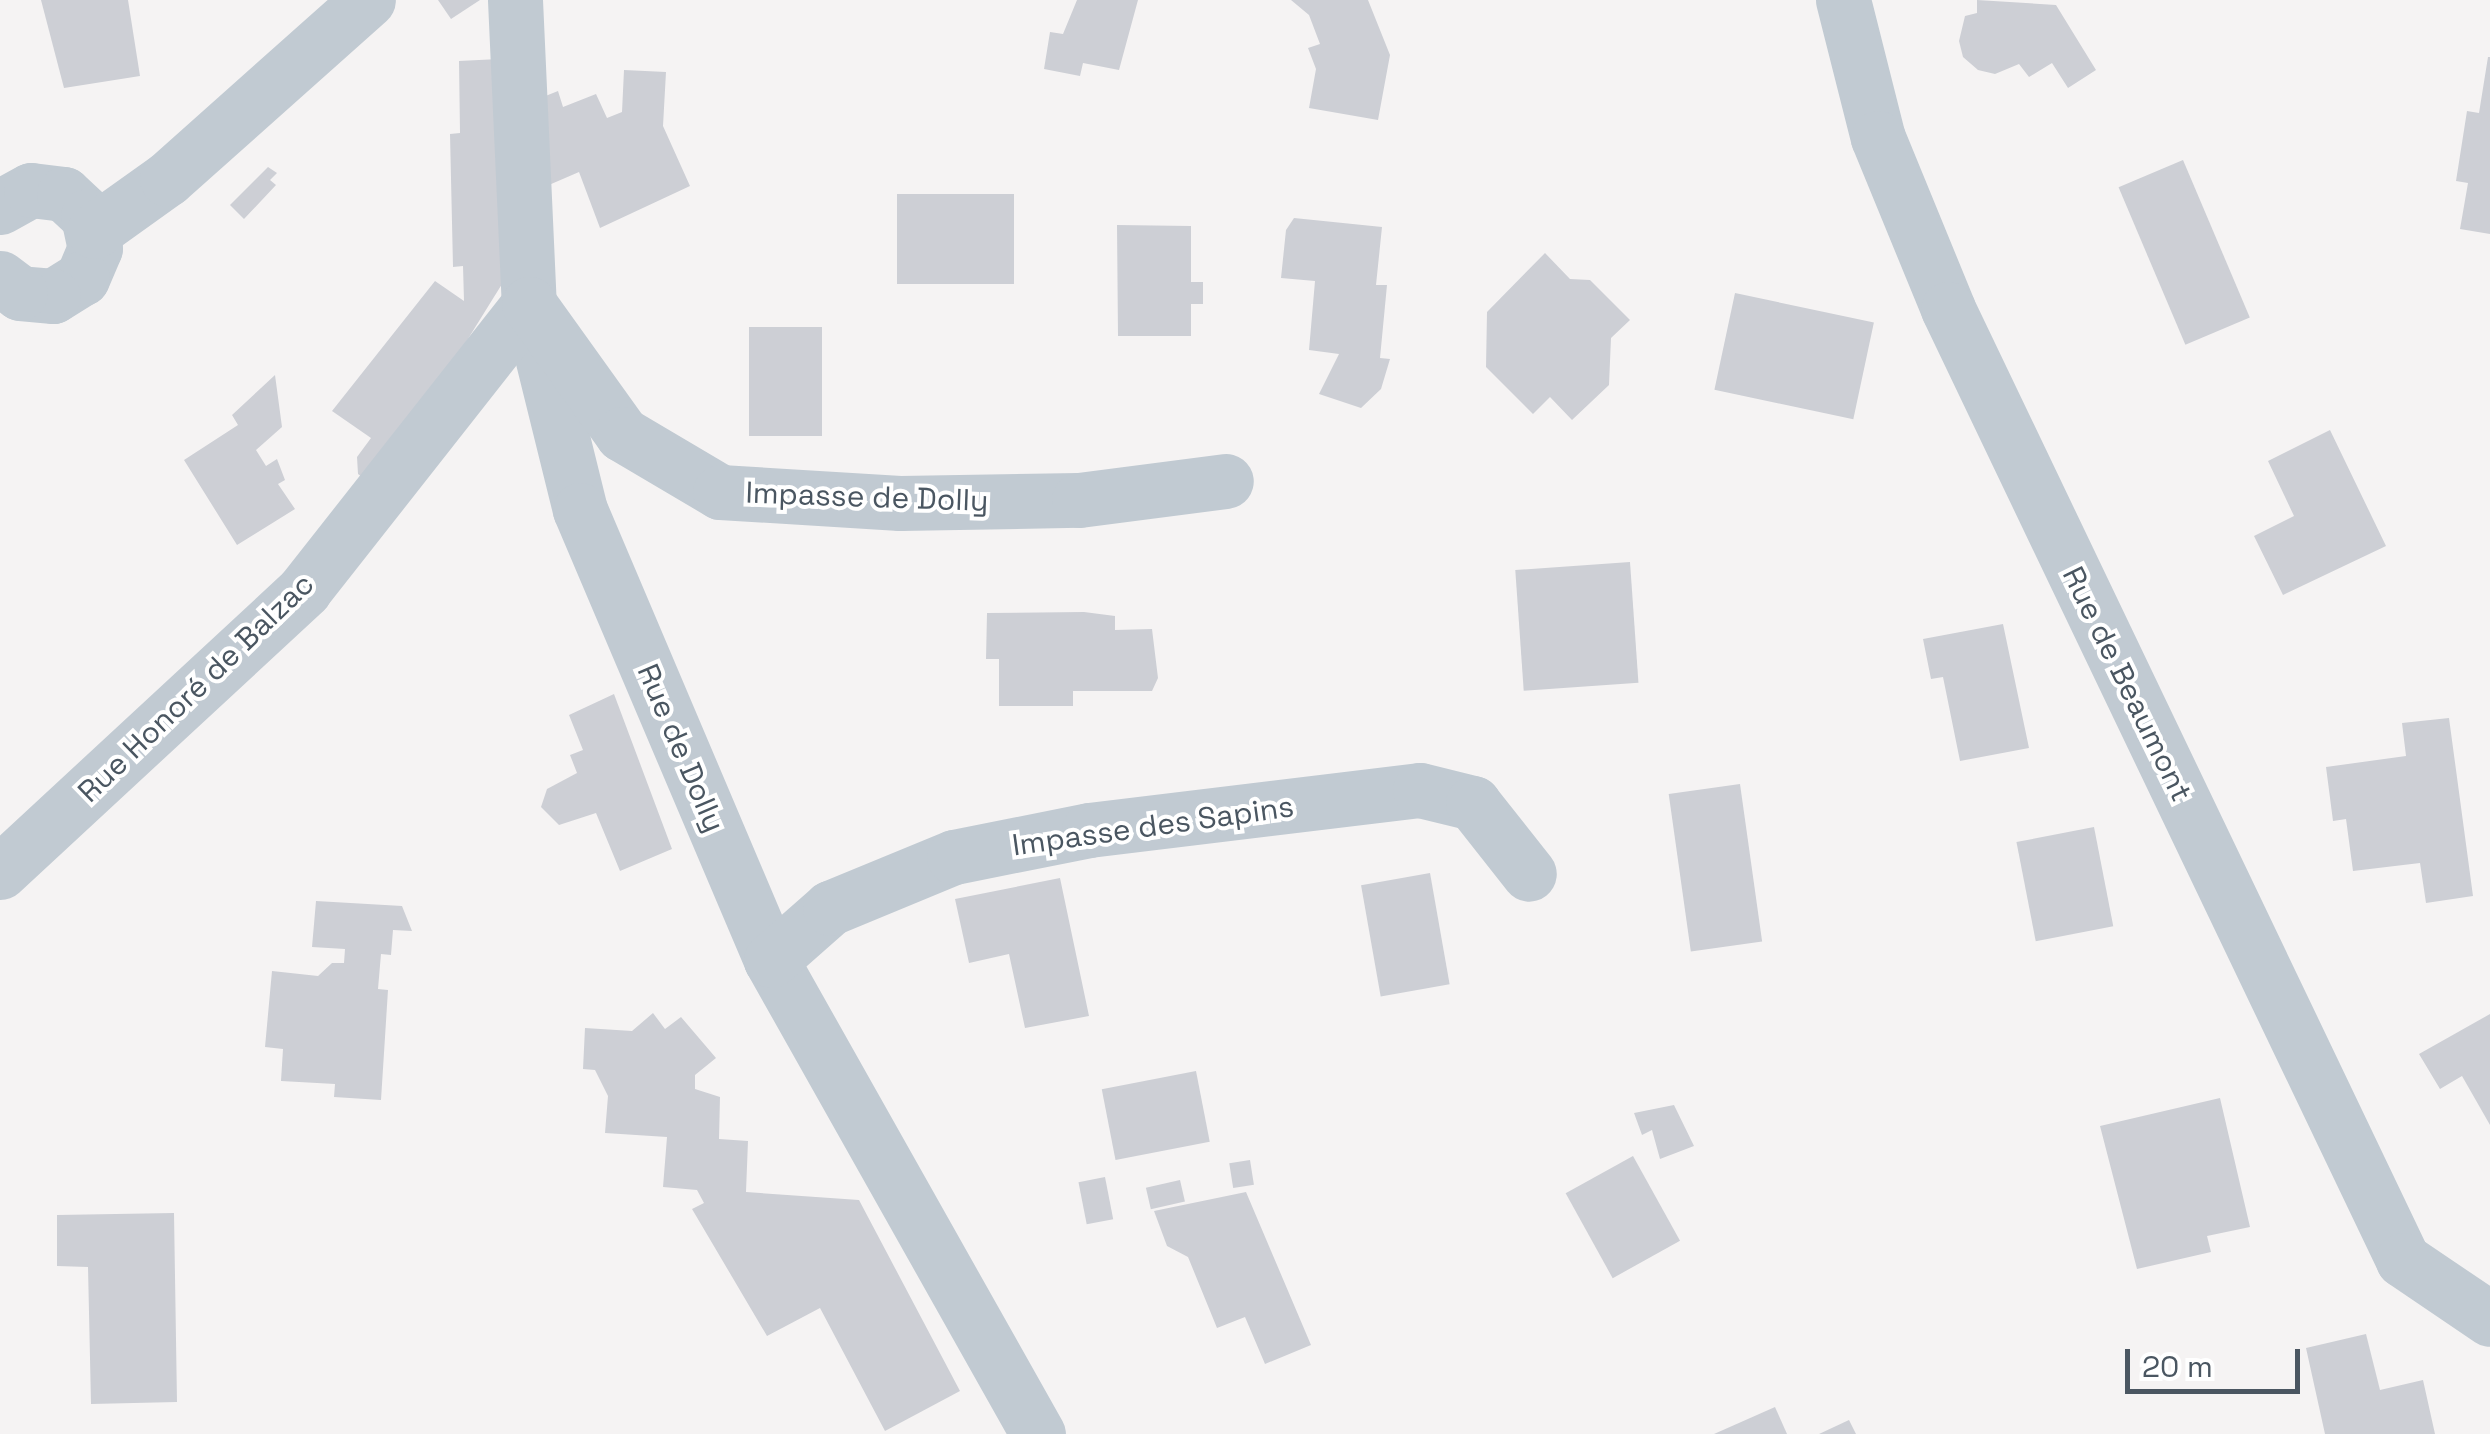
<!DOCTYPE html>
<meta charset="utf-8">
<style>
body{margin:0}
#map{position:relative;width:2490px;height:1434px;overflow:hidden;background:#f5f3f3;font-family:"Space Grotesk",sans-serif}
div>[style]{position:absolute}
.building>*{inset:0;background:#cdcfd5;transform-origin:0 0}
.minor>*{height:55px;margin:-27.5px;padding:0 27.5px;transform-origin:27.5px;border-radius:27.5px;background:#c1cad2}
span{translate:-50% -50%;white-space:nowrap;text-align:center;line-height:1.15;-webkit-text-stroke:8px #fff;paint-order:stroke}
.street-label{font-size:30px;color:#4a5661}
.scale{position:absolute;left:2125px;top:1349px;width:175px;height:45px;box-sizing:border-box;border:5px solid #4a5661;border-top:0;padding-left:12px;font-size:30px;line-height:35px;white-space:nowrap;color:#4a5661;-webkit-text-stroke:8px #fff;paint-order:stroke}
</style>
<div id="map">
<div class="building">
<div style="clip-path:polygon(41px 0,128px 0,140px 76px,64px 88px)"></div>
<div style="clip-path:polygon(438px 0,480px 0,451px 19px)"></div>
<div style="clip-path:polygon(1077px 0,1138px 0,1119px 70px,1083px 63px,1080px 76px,1044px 69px,1050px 32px,1063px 34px)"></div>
<div style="clip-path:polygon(1291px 0,1368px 0,1390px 55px,1378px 120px,1309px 108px,1316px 69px,1308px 48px,1320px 44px,1309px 15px)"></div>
<div style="clip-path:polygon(1977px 0,2056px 5px,2096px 70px,2068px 88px,2052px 63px,2029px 77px,2019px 64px,1995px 74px,1978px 70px,1963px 57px,1959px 41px,1965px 16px,1977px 13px)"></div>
<div style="clip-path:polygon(2488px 57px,2490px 57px,2490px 234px,2460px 229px,2468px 183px,2456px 181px,2467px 111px,2479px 113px)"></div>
<div style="clip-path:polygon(499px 59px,507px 276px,376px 487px,358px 474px,357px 457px,371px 438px,332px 411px,435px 281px,464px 301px,463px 266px,453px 267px,450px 134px,460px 133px,459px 61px)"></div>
<div style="clip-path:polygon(624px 70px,666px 72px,663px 126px,690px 186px,600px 228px,579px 172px,535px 191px,533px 101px,558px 91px,563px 107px,596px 94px,607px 118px,622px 112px)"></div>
<div style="left:2183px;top:160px;width:171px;height:70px;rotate:67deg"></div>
<div style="clip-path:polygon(268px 167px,277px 173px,270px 180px,276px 185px,244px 219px,230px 205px)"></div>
<div style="left:897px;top:194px;width:117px;height:90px"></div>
<div style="clip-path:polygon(1294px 218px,1382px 227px,1376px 285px,1387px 285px,1380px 358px,1390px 359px,1381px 389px,1361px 408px,1319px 394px,1339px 354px,1309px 350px,1315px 281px,1281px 278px,1286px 230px)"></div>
<div style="clip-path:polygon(1117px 225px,1191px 226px,1191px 282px,1203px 282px,1203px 304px,1191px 304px,1191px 336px,1118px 336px)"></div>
<div style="clip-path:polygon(1545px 253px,1570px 279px,1590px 280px,1630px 320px,1611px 338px,1609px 385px,1572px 420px,1550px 397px,1533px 414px,1486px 367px,1487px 312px)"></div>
<div style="left:1735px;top:293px;width:142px;height:99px;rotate:12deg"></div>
<div style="left:749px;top:327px;width:73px;height:109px"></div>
<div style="clip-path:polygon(275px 375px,282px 427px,256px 450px,266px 466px,277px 459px,285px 480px,278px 484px,295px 509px,237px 545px,184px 460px,238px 425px,232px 415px)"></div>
<div style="clip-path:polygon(2330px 430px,2386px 546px,2283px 595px,2254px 536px,2294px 516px,2268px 461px)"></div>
<div style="left:1630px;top:562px;width:121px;height:115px;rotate:86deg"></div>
<div style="clip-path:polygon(1084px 612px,1115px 616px,1115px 630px,1152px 629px,1158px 678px,1152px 691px,1073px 691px,1073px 706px,999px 706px,999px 659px,986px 659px,987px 613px)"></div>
<div style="clip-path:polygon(2003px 624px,2029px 748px,1960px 761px,1943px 677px,1931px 679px,1923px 639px)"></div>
<div style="clip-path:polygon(614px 694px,672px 849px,620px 871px,596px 813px,559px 825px,541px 807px,547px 789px,577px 773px,570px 755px,583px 750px,569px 715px)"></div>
<div style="clip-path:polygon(2449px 718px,2473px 896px,2426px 903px,2420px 863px,2353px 871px,2346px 819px,2333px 821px,2326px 767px,2406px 756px,2402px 723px)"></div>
<div style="left:1740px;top:784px;width:159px;height:72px;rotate:82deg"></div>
<div style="left:2094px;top:827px;width:101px;height:79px;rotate:79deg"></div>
<div style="left:1430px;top:873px;width:113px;height:70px;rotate:80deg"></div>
<div style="clip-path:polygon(1060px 878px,1089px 1016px,1025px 1028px,1009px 954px,969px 963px,955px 899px)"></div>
<div style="clip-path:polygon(316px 901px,402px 906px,412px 931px,393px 930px,391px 955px,381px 954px,378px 989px,388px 990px,381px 1100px,334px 1097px,335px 1084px,281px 1081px,283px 1049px,265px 1047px,272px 971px,318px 976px,332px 963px,344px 963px,345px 949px,312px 947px)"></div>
<div style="clip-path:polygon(653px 1013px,665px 1029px,681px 1017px,716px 1058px,695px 1075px,695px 1089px,720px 1097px,719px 1139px,748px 1141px,746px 1192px,859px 1200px,960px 1391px,885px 1431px,820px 1308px,767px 1336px,692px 1209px,704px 1203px,697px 1190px,663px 1187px,667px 1137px,605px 1133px,608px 1096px,595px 1070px,583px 1069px,585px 1028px,632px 1031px)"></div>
<div style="clip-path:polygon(2490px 1014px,2490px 1125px,2462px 1076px,2440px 1089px,2419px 1054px)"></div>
<div style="left:1196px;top:1071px;width:72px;height:96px;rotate:79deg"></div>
<div style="clip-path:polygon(2220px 1098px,2250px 1227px,2207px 1236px,2211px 1252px,2137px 1269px,2100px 1126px)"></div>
<div style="clip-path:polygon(1674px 1105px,1694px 1146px,1660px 1159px,1652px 1130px,1642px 1135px,1634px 1113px)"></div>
<div style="left:1633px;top:1156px;width:97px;height:77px;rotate:61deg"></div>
<div style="left:1250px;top:1160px;width:25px;height:21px;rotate:81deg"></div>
<div style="left:1105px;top:1177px;width:43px;height:27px;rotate:79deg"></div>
<div style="left:1180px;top:1180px;width:22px;height:35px;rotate:77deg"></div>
<div style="clip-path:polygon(1246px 1192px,1311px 1345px,1265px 1364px,1245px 1317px,1217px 1328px,1188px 1257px,1167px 1246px,1154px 1211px)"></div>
<div style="clip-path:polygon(174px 1213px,177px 1402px,91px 1404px,88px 1267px,57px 1266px,57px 1215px)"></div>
<div style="clip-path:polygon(2366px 1334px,2380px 1390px,2423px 1380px,2435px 1434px,2325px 1434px,2306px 1348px)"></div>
<div style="clip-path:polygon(1775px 1407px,1787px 1434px,1714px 1434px)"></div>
<div style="clip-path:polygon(1849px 1420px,1856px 1434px,1819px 1434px)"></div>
</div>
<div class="minor">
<div style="left:515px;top:0;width:304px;rotate:87.4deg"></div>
<div style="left:529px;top:304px;width:212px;rotate:76.1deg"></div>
<div style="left:580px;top:510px;width:489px;rotate:67deg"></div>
<div style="left:771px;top:960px;width:544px;rotate:60.61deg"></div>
<div style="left:1843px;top:0;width:142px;rotate:75.8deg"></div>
<div style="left:1878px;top:138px;width:185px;rotate:67.7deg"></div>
<div style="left:1948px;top:309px;width:1054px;rotate:64.43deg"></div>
<div style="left:2403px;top:1260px;width:105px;rotate:34.1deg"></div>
<div style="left:0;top:207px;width:35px;rotate:-29deg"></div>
<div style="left:31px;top:190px;width:33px;rotate:7deg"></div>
<div style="left:64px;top:194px;width:33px;rotate:43deg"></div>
<div style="left:88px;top:216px;width:33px;rotate:78deg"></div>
<div style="left:95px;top:248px;width:33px;rotate:113deg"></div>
<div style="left:82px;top:278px;width:34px;rotate:148deg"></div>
<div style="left:53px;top:296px;width:33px;rotate:-175deg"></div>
<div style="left:20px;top:293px;width:25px;rotate:-143deg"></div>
<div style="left:94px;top:231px;width:90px;rotate:-35.5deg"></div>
<div style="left:167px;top:179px;width:269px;rotate:-41.7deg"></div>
<div style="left:0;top:872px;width:415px;rotate:-42.8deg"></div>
<div style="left:304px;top:590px;width:364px;rotate:-51.8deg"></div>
<div style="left:529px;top:304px;width:160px;rotate:54.4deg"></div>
<div style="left:622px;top:434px;width:114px;rotate:30.6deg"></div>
<div style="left:720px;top:492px;width:180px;rotate:3.5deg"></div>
<div style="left:900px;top:503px;width:179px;rotate:-1deg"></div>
<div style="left:1079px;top:500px;width:148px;rotate:-7.4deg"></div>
<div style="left:771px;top:960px;width:79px;rotate:-41.4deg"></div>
<div style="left:830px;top:908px;width:134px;rotate:-22.4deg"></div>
<div style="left:954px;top:857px;width:138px;rotate:-11.3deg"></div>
<div style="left:1089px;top:830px;width:333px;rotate:-6.9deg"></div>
<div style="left:1420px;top:790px;width:55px;rotate:13.8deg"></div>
<div style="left:1473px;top:803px;width:90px;rotate:51.7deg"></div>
</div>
<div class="street-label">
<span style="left:867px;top:497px;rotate:2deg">Impasse de Dolly</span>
<span style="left:2127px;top:684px;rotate:64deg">Rue de Beaumont</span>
<span style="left:196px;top:688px;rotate:-44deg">Rue Honoré de Balzac</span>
<span style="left:681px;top:748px;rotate:67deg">Rue de Dolly</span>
<span style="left:1153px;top:826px;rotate:-8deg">Impasse des Sapins</span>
</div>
<div class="scale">20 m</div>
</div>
